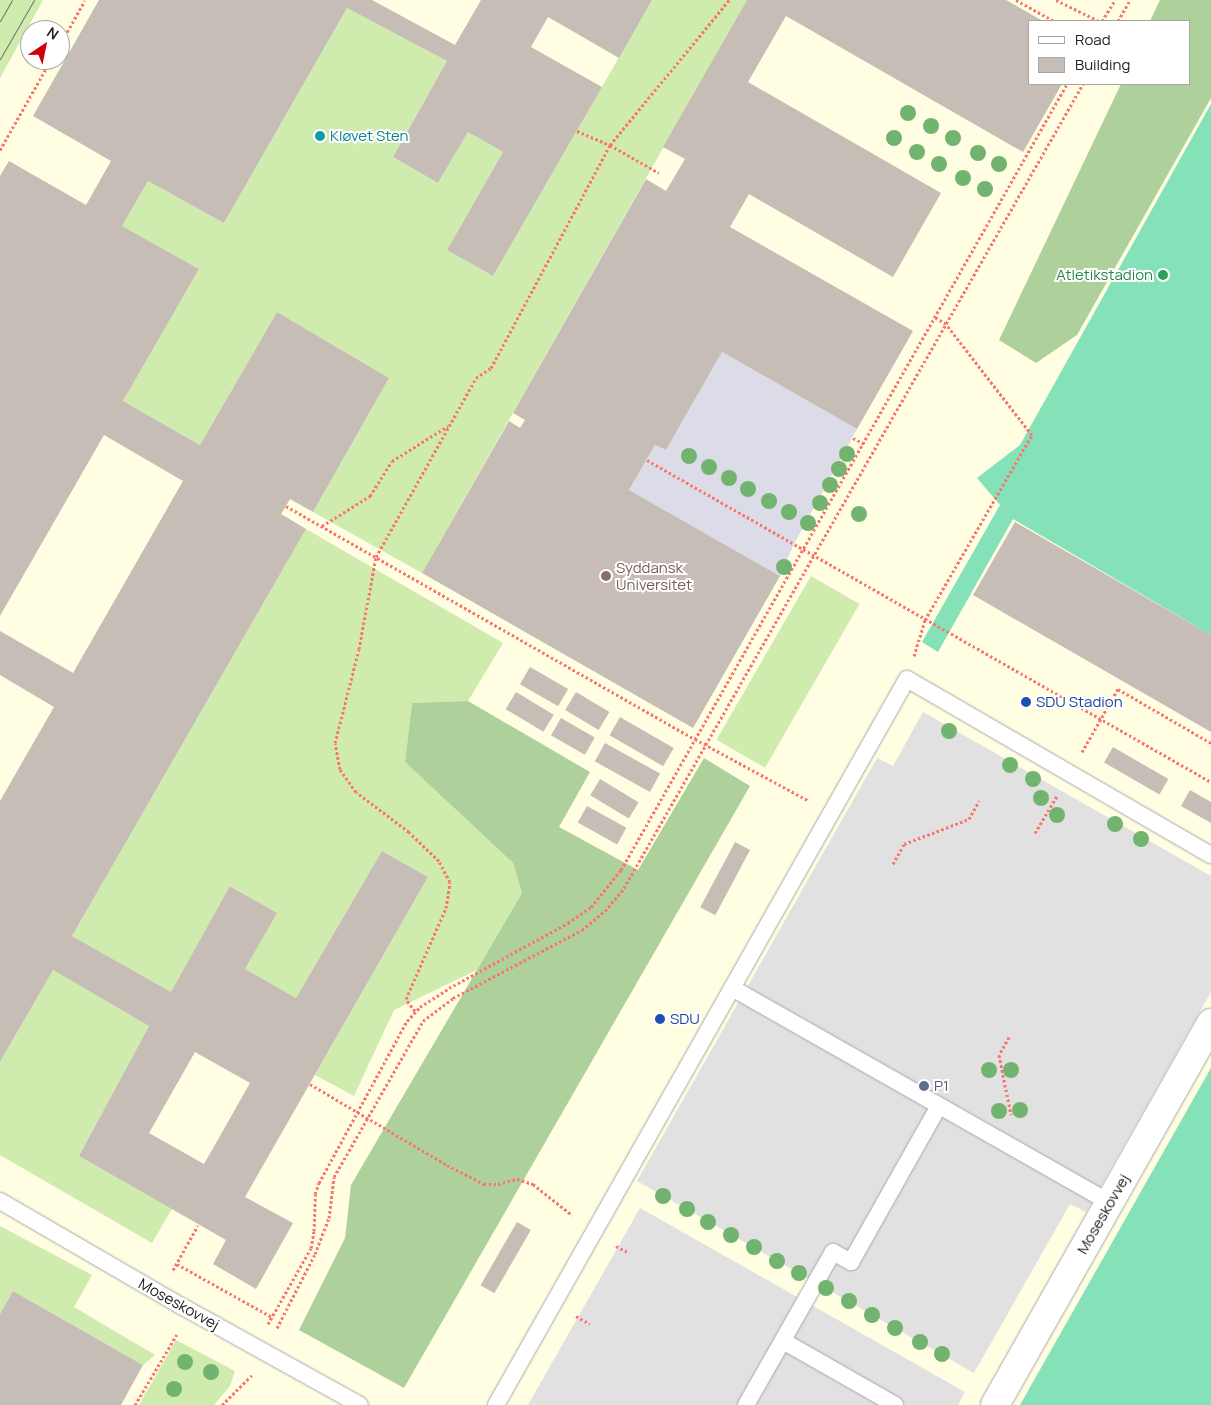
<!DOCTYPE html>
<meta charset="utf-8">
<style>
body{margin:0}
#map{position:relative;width:1211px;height:1405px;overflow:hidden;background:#f1ede7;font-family:Manrope,sans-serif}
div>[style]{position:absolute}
.education>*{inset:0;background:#fffde2}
.grass>*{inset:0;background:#cfebad;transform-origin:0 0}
.forest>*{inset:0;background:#aed19c}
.pitch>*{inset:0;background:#85e1b8}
.parking>*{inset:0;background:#e1e1e1}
.plaza>*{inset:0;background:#dbdce7}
.building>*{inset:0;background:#c6bdb6;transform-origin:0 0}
.path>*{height:3px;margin-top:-1.5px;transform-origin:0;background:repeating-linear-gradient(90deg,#fc746e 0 2.5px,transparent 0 5px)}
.roads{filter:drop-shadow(0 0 1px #a8a8a8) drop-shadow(0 0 1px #a8a8a8)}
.service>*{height:16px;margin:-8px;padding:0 8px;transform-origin:8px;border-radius:8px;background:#fff}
.minor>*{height:28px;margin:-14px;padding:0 14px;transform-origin:14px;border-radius:14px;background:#fff}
.tram>*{height:1px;margin:-0.5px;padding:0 0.5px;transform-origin:0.5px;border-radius:0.5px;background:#6f6f6f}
.trees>*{width:16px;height:16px;margin:-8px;border-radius:50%;background:#72b36f}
.dots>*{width:14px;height:14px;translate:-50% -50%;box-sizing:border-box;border:2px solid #fff;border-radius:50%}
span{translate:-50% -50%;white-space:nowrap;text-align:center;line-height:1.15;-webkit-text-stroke:4px #fff;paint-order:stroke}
.culture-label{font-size:15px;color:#0d838f}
.left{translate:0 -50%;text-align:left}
.leisure-label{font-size:15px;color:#27864d}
.right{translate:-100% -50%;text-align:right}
.education-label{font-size:15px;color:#785e54}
.transit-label{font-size:15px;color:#164399}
.service-label{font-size:15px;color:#4e5e75}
.street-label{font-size:15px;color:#212121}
.legend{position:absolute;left:1028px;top:20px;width:162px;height:65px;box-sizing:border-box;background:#fff;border:1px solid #a6a6a6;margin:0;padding:6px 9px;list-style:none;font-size:15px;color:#212121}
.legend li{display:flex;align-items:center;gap:10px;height:25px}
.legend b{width:25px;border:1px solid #a6a6a6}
.north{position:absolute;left:20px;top:20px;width:50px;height:50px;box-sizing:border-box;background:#fff;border:1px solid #a6a6a6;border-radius:50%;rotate:34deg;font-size:14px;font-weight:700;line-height:20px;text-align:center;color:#212121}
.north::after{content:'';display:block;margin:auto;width:18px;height:22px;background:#d1000d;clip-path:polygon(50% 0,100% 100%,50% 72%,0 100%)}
</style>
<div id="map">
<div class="education">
<div style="clip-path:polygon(evenodd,0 0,1211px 0,1211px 1068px,1020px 1405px,0 1405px,0 0,1030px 21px,1190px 21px,1190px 84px,1030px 84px,1030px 21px,0 0,30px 30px,60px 30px,60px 60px,30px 60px,30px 30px)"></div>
</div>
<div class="grass">
<div style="clip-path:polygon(1px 0,43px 0,0 78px,0 1px)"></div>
<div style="clip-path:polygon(652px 0,747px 0,422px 573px,313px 512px,389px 378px,277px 312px,200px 445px,123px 401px,199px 269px,122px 226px,148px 181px,224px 223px,347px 8px,447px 61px,393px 157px,438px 183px,468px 132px,503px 152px,447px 250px,493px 276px)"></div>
<div style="clip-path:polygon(306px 529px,503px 643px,468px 701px,412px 703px,405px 762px,513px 863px,522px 893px,477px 970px,394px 1010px,354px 1096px,315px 1075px,428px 877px,382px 851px,296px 998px,245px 969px,276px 913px,231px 886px,171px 992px,72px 936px)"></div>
<div style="left:811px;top:576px;width:56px;height:189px;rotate:30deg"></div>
<div style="clip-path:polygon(53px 970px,149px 1026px,79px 1156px,172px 1209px,152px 1243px,0 1155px,0 1062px)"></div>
<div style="clip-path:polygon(0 1226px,92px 1275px,74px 1307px,155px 1355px,143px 1365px,13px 1291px,0 1314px)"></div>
<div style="clip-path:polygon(176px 1340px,235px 1371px,230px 1386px,214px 1405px,139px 1405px)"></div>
</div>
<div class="forest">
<div style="clip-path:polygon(1160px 0,1211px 0,1211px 98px,1077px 335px,1036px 363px,999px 340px,1121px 84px,1190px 84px,1190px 21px,1150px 21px)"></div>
<div style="clip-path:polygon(468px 701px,590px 772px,559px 827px,638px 870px,704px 758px,750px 786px,404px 1388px,299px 1330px,345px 1238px,351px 1185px,522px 893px,513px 863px,405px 762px,412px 703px)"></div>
</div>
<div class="pitch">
<div style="clip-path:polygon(1211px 104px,1211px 635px,1013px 519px,938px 652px,922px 642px,1000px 505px,977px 478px,1020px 445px)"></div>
<div style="clip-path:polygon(1211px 1068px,1211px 1405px,1020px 1405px)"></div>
</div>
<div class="parking">
<div style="clip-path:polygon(923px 712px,1211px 876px,1211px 992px,1086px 1212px,1070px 1204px,974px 1373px,637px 1181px,877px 758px,893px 766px)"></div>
<div style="clip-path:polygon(640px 1208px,965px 1392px,958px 1405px,528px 1405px)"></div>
</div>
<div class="plaza">
<div style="clip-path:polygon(722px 352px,857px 429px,794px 544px,780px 576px,629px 490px,655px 445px,666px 450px)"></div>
</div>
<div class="building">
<div style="clip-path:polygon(evenodd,99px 0,372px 0,455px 45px,481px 0,652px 0,619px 58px,548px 17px,531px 47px,602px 87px,493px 276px,447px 250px,503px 152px,468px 132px,438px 183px,393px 157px,447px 61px,347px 8px,224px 223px,148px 181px,122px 226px,199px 269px,123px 401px,200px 445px,277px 312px,389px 378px,313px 512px,290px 499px,286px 506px,281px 514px,306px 529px,72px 936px,171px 992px,230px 886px,277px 913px,245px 969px,296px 998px,382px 851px,428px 877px,245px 1197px,293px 1223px,256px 1289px,213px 1264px,226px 1240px,79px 1156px,149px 1026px,53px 970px,0 1062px,0 801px,54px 707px,0 675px,0 631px,73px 673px,183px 481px,104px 435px,0 616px,0 176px,9px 161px,86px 205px,111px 161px,33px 116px,99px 0,195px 1052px,250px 1083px,204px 1164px,149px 1133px,195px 1052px)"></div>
<div style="clip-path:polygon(747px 0,1006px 0,1043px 21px,1030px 21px,1030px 84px,1062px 84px,1023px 152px,786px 16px,748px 82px,941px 193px,893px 277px,749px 194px,730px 227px,913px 331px,857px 429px,722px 352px,666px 450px,655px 445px,629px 490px,780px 576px,693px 728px,422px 573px,509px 421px,520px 428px,525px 420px,513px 413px,646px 179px,666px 191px,685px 159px,663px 147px)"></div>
<div style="clip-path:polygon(1015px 522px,1211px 635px,1211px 732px,973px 595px)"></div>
<div style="left:530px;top:667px;width:44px;height:20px;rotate:30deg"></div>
<div style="left:516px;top:692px;width:44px;height:20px;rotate:31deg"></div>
<div style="left:576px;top:692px;width:39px;height:21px;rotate:31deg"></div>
<div style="left:620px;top:717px;width:62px;height:21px;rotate:30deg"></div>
<div style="left:561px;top:718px;width:39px;height:20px;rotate:30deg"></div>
<div style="left:605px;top:743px;width:63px;height:21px;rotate:29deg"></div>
<div style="left:1113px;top:747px;width:64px;height:18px;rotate:30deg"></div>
<div style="left:600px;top:779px;width:45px;height:19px;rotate:31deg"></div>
<div style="clip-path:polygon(1190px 790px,1211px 802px,1211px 823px,1181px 806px)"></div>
<div style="left:587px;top:806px;width:45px;height:19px;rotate:29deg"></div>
<div style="left:735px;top:842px;width:17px;height:74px;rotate:28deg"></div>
<div style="left:517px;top:1222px;width:16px;height:73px;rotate:30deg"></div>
<div style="clip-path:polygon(13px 1291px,143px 1365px,121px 1405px,0 1405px,0 1314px)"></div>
</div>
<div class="path">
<div style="left:1016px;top:0;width:43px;rotate:28.9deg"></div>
<div style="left:1056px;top:0;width:48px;rotate:26deg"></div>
<div style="left:1102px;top:21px;width:25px;rotate:-58deg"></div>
<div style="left:1118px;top:21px;width:24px;rotate:-60deg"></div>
<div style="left:60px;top:45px;width:51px;rotate:-60.9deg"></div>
<div style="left:577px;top:131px;width:36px;rotate:23deg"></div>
<div style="left:610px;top:145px;width:56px;rotate:29.7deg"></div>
<div style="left:0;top:150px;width:103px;rotate:-60.5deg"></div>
<div style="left:853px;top:438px;width:13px;rotate:27deg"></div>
<div style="left:647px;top:460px;width:649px;rotate:29.72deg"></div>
<div style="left:286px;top:506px;width:471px;rotate:29.7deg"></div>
<div style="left:695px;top:739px;width:130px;rotate:28.5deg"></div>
<div style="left:322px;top:526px;width:57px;rotate:-32deg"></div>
<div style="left:370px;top:496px;width:41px;rotate:-57.8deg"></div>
<div style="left:392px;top:461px;width:66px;rotate:-32deg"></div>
<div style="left:914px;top:656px;width:38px;rotate:-73deg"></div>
<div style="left:925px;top:620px;width:214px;rotate:-60deg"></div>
<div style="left:1032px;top:435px;width:140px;rotate:-127.8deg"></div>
<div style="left:946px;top:324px;width:13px;rotate:-148deg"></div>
<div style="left:1082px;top:752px;width:73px;rotate:-60.3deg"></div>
<div style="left:1118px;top:689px;width:108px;rotate:30.1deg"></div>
<div style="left:1035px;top:833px;width:43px;rotate:-59.3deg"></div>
<div style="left:893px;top:864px;width:23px;rotate:-61deg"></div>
<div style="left:904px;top:844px;width:70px;rotate:-21deg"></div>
<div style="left:969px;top:819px;width:21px;rotate:-61deg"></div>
<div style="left:415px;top:1011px;width:15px;rotate:-127deg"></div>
<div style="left:406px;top:999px;width:99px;rotate:-66.3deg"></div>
<div style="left:446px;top:908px;width:26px;rotate:-81deg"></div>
<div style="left:450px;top:882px;width:24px;rotate:-118deg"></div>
<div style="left:439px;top:861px;width:42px;rotate:-136deg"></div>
<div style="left:409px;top:832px;width:66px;rotate:-143deg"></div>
<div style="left:356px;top:792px;width:28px;rotate:-125deg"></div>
<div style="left:340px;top:769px;width:26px;rotate:-101deg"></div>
<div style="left:335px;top:743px;width:97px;rotate:-75.7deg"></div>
<div style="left:359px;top:649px;width:94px;rotate:-79.5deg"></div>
<div style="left:376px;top:557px;width:205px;rotate:-60.8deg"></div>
<div style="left:476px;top:378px;width:18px;rotate:-34deg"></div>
<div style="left:491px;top:368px;width:253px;rotate:-61.9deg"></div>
<div style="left:610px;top:145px;width:188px;rotate:-50.6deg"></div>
<div style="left:1009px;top:1037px;width:21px;rotate:119deg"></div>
<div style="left:999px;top:1055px;width:61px;rotate:78.7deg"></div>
<div style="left:310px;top:1084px;width:159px;rotate:30.6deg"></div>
<div style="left:447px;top:1165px;width:42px;rotate:27.2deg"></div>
<div style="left:484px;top:1184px;width:14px"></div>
<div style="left:498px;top:1184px;width:20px;rotate:-15deg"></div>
<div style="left:517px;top:1179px;width:17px;rotate:17deg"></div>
<div style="left:533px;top:1184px;width:50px;rotate:38.5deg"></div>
<div style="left:616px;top:1246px;width:15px;rotate:28deg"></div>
<div style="left:177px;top:1264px;width:109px;rotate:29.2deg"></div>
<div style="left:173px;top:1270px;width:51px;rotate:-60.9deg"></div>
<div style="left:576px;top:1316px;width:16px;rotate:30deg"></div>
<div style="left:268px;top:1324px;width:87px;rotate:-60.5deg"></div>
<div style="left:311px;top:1248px;width:17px;rotate:-80deg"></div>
<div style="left:314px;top:1231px;width:37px;rotate:-88deg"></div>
<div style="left:315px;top:1194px;width:12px;rotate:-70deg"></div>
<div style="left:319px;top:1183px;width:184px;rotate:-61.5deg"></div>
<div style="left:407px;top:1021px;width:19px;rotate:-47deg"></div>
<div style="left:420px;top:1007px;width:35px;rotate:-33deg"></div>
<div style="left:449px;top:988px;width:136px;rotate:-28.6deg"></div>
<div style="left:568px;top:923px;width:28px;rotate:-35deg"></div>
<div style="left:591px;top:907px;width:48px;rotate:-51deg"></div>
<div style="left:621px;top:870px;width:904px;rotate:-60.43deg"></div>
<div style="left:277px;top:1328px;width:83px;rotate:-62.8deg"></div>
<div style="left:315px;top:1254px;width:39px;rotate:-69deg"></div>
<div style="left:329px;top:1218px;width:41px;rotate:-83deg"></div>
<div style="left:334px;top:1177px;width:180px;rotate:-60.3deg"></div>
<div style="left:423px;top:1021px;width:38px;rotate:-37deg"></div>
<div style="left:453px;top:998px;width:146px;rotate:-27.8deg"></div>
<div style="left:582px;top:930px;width:30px;rotate:-40deg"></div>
<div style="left:605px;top:911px;width:30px;rotate:-50deg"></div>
<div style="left:624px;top:888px;width:926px;rotate:-60.28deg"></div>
<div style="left:135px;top:1405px;width:82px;rotate:-59.4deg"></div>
<div style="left:222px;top:1405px;width:42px;rotate:-45deg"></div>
</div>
<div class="roads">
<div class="service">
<div style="left:732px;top:988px;width:434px;rotate:29.6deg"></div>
<div style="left:0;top:1201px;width:211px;rotate:30.1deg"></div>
<div style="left:183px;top:1307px;width:202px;rotate:29deg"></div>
<div style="left:783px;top:1341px;width:129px;rotate:29.7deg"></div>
<div style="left:496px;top:1405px;width:834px;rotate:-60.49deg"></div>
<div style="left:907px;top:679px;width:351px;rotate:30.1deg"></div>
<div style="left:746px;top:1405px;width:176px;rotate:-60.4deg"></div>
<div style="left:833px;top:1252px;width:21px;rotate:29deg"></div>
<div style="left:851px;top:1262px;width:179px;rotate:-60.6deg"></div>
</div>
<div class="minor">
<div style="left:995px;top:1405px;width:439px;rotate:-60.5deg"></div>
</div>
</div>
<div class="tram">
<div style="left:0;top:21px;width:24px;rotate:-60deg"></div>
<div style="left:0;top:59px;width:68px;rotate:-60deg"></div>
</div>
<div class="trees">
<div style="left:908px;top:113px"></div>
<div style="left:931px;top:126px"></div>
<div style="left:894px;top:138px"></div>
<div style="left:953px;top:138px"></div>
<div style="left:917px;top:152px"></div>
<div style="left:978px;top:153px"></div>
<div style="left:939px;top:164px"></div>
<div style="left:999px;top:164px"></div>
<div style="left:963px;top:178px"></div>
<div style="left:985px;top:189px"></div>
<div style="left:847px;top:454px"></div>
<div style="left:689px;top:456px"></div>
<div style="left:709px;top:467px"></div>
<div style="left:839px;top:469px"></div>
<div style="left:729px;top:478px"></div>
<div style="left:830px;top:485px"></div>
<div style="left:748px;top:489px"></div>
<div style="left:769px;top:501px"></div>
<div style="left:820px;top:503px"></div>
<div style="left:789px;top:512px"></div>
<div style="left:859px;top:514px"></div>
<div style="left:808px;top:523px"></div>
<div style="left:784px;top:567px"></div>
<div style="left:949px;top:731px"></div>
<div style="left:1010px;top:765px"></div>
<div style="left:1033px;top:779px"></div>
<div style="left:1041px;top:798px"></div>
<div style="left:1057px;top:815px"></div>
<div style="left:1115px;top:824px"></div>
<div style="left:1141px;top:839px"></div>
<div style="left:989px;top:1070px"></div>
<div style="left:1011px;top:1070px"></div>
<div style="left:1020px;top:1110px"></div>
<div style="left:999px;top:1111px"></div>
<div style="left:663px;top:1196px"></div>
<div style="left:687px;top:1209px"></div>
<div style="left:708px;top:1222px"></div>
<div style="left:731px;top:1235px"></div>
<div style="left:754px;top:1247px"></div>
<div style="left:777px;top:1261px"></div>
<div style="left:799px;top:1273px"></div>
<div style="left:826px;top:1288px"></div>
<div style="left:849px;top:1301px"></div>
<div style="left:872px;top:1315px"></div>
<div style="left:895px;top:1328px"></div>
<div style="left:920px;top:1342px"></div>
<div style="left:942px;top:1354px"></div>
<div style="left:185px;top:1362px"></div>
<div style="left:211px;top:1372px"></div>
<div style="left:174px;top:1389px"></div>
</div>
<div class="dots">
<div style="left:320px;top:136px;background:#0f9aa8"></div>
<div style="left:1163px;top:275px;background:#2e9e5b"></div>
<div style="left:606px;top:576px;background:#8d6e63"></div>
<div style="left:1026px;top:702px;background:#1a4fb4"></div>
<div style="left:660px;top:1019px;background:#1a4fb4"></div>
<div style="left:924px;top:1086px;background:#5c6f8a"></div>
</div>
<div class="culture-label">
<span class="left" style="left:330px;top:136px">Kløvet Sten</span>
</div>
<div class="leisure-label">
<span class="right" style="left:1153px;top:275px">Atletikstadion</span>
</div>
<div class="education-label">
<span class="left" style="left:616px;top:576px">Syddansk<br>Universitet</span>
</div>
<div class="transit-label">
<span class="left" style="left:1036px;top:702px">SDU Stadion</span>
<span class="left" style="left:670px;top:1019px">SDU</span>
</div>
<div class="service-label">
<span class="left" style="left:934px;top:1086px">P1</span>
</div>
<div class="street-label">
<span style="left:1103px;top:1214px;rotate:-60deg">Moseskovvej</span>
<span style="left:179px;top:1304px;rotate:29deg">Moseskovvej</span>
</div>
<ul class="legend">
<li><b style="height:6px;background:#fff"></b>Road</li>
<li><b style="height:14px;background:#c6bdb6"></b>Building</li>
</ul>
<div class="north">N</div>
</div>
